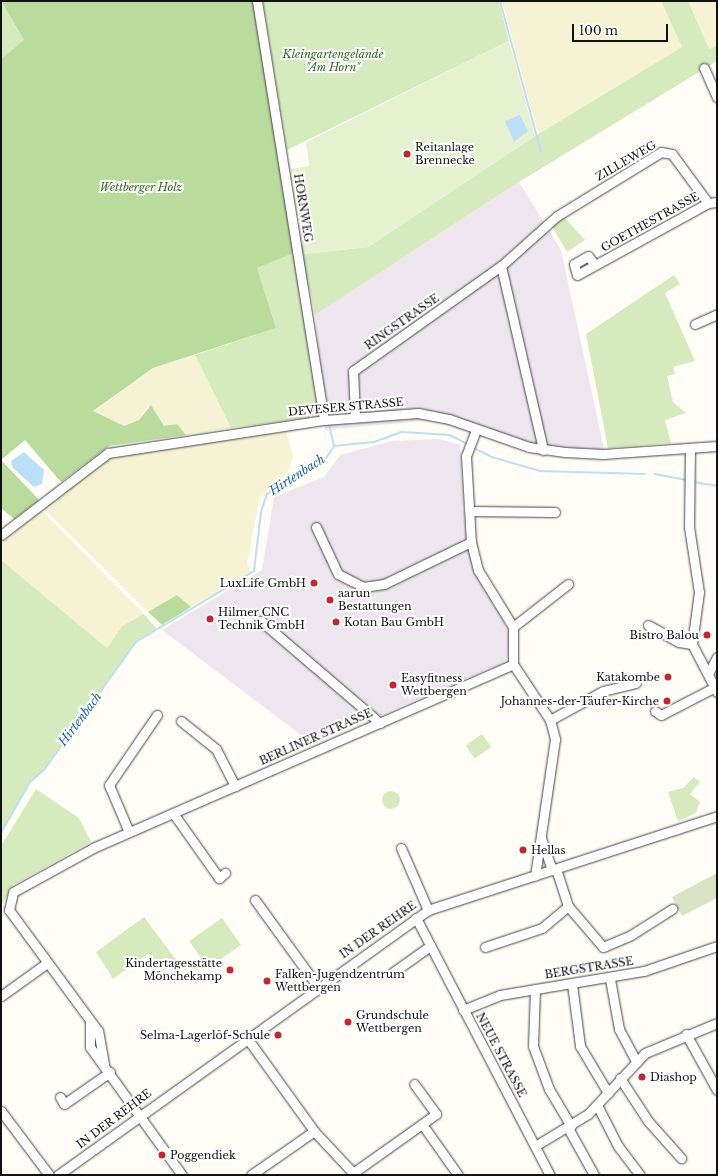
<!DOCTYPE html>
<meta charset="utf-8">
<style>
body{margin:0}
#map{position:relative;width:718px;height:1176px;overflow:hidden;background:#fffdf5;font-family:"Libre Baskerville",serif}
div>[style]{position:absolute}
.industrial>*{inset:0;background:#eee6ef}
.farmland>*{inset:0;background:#f6f3d4}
.green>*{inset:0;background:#d5ebbd;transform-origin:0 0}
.round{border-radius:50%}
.forest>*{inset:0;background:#b9dc9c}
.cemetery>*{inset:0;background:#d9e3c4}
.pitch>*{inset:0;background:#e6f2cf}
.water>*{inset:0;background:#b9e0f7}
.stream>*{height:2px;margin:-1px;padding:0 1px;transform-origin:1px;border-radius:1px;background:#b9e0f7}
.roads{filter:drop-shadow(0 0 1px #444) drop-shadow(0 0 1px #444)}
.minor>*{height:9px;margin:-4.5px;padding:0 4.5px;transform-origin:4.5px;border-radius:4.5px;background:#fff}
.dots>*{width:11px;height:11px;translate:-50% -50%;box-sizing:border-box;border:2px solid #fff;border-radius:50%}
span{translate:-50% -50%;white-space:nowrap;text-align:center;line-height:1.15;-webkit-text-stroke:4px #fff;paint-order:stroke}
.park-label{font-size:11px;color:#2f6b1f;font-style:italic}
.poi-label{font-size:11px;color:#111}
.left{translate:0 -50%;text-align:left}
.right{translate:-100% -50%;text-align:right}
.street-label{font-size:11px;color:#111}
.water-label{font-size:12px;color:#1768a6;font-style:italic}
.frame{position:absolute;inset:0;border:2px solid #111;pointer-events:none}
.scale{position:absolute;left:572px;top:24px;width:96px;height:18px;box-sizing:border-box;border:2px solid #111;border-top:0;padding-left:5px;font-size:12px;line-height:14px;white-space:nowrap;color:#111;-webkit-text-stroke:3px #fff;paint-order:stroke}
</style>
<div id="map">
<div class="industrial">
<div style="clip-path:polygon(519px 182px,561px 250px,606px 458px,536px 453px,433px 420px,325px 430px,315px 315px)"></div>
<div style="clip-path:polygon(439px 439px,460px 445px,465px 527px,477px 577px,512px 637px,509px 655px,505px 662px,313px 744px,162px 630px,262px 570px,274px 497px,324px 477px,340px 455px,392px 441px)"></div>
</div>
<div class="farmland">
<div style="clip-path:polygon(502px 1px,661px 1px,682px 47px,538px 134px)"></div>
<div style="clip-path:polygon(688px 1px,717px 1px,717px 45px,709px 49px)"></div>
<div style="clip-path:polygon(195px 355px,231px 428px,186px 435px,177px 424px,164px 427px,148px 405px,139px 420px,124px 426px,93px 412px,153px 368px)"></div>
<div style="clip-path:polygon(286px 430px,293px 457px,289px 470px,260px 497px,247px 563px,252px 572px,191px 607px,177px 595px,148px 612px,42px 507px,112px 454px)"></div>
<div style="clip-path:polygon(40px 509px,144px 614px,122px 626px,107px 648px,1px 560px,1px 538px)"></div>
</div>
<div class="green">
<div style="clip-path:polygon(1px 1px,24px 40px,1px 59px)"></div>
<div style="clip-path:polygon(263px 1px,499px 1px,509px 41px,287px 150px)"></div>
<div style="clip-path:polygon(661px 1px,688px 1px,709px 49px,717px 45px,717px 61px,519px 182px,315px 315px,303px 254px,368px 247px,535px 136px,682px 47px)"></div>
<div style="clip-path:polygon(564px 217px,585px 240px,567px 252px,552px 226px)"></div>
<div style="clip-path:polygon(294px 253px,320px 416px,231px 428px,195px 355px,276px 328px,257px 268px)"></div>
<div style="clip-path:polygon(674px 275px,680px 284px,665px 293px,695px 361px,673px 367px,675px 374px,667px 376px,673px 402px,686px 413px,665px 420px,671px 443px,608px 448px,586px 334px)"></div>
<div style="clip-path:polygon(1px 560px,107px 648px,122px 626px,144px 614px,157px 629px,136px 641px,44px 770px,30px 782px,1px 833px)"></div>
<div style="left:482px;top:734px;width:16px;height:20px;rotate:55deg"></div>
<div style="clip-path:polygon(694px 777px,700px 782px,690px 794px,700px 802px,696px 813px,678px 821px,668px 792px,683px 788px)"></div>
<div style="clip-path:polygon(36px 789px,79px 818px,91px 842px,13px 885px,1px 906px,1px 846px)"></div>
<div class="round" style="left:382px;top:791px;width:18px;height:18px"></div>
<div style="clip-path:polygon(144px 917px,177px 961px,162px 972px,148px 954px,113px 979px,96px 952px)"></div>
<div style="left:222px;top:918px;width:33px;height:40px;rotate:55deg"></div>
</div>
<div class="forest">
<div style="clip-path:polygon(1px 1px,254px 1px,294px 253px,257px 268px,276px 328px,153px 368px,93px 411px,124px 426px,139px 420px,151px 405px,164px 426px,177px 424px,186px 435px,109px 446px,61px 482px,25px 440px,1px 460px,39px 500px,14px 519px,1px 508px,1px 59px,24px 40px)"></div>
<div style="clip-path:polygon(177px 595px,191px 607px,162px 625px,148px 612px)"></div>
</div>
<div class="cemetery">
<div style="clip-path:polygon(717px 873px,717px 898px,682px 916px,672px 897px)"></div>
</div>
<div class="pitch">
<div style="clip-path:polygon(509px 41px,535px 136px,368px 247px,303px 254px,291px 169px,309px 166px,306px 142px)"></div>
</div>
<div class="water">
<div style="clip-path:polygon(520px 115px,528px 131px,514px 142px,505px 121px)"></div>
<div style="clip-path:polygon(24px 452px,44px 470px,42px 484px,34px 487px,13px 468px,11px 461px)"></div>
</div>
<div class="stream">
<div style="left:500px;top:1px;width:156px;rotate:74.8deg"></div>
<div style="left:302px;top:246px;width:44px;rotate:82.2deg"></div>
<div style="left:329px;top:424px;width:23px;rotate:77deg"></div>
<div style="left:472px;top:447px;width:22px;rotate:27deg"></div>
<div style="left:492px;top:457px;width:50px;rotate:16.3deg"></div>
<div style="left:540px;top:471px;width:105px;rotate:1.6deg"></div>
<div style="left:655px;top:474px;width:32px;rotate:11deg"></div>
<div style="left:693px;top:482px;width:24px;rotate:9deg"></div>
<div style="left:1px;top:833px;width:59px;rotate:-60.4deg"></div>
<div style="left:30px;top:782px;width:18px;rotate:-41deg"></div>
<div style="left:44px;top:770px;width:158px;rotate:-54.3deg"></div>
<div style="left:136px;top:642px;width:138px;rotate:-31deg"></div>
<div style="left:254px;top:571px;width:59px;rotate:-83.2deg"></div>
<div style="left:261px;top:512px;width:19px;rotate:-72deg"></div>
<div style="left:267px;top:494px;width:67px;rotate:-30.4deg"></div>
<div style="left:325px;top:460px;width:17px;rotate:-57deg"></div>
<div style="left:334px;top:446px;width:40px;rotate:-5.7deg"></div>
<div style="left:374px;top:442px;width:30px;rotate:-20deg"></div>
<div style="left:402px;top:432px;width:48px;rotate:3.6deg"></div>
<div style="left:450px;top:435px;width:19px;rotate:28deg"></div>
</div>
<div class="roads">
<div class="minor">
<div style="left:257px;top:1px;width:424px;rotate:80.9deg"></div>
<div style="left:704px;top:68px;width:32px;rotate:66deg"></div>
<div style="left:595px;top:265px;width:11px;rotate:-128deg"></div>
<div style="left:588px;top:256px;width:16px;rotate:150deg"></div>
<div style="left:574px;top:264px;width:11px;rotate:75deg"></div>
<div style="left:577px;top:275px;width:149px;rotate:-28.8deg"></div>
<div style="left:708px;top:203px;width:9px;rotate:-6deg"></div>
<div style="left:501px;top:266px;width:189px;rotate:77.1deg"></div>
<div style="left:695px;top:324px;width:24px;rotate:-24deg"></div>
<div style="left:355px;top:416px;width:45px;rotate:-92.5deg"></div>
<div style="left:353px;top:371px;width:181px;rotate:-35.4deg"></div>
<div style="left:501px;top:266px;width:75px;rotate:-41.8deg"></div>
<div style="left:557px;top:216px;width:122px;rotate:-31.6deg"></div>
<div style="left:661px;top:152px;width:11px;rotate:10deg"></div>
<div style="left:672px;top:154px;width:61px;rotate:53.7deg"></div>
<div style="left:476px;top:430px;width:28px;rotate:111deg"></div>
<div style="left:466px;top:456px;width:86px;rotate:86.7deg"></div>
<div style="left:471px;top:542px;width:29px;rotate:76deg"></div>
<div style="left:478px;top:570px;width:67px;rotate:58.4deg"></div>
<div style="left:513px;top:627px;width:37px;rotate:90deg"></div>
<div style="left:513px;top:664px;width:67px;rotate:56.5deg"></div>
<div style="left:550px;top:720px;width:20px;rotate:75deg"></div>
<div style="left:555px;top:739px;width:138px;rotate:98.3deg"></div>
<div style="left:690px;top:448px;width:79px;rotate:90.7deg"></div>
<div style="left:689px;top:527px;width:66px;rotate:81.3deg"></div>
<div style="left:699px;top:592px;width:52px;rotate:97.7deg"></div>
<div style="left:470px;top:511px;width:85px;rotate:0.7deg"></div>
<div style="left:316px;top:527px;width:52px;rotate:64.9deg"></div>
<div style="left:338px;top:574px;width:28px;rotate:27deg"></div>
<div style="left:363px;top:587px;width:21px;rotate:-8deg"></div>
<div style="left:384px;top:584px;width:97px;rotate:-25.8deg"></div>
<div style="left:1px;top:535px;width:135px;rotate:-37.5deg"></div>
<div style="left:108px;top:453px;width:219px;rotate:-8.7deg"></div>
<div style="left:324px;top:420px;width:94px;rotate:-4.3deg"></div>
<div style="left:418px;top:413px;width:32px;rotate:11deg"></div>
<div style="left:449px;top:419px;width:85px;rotate:19.3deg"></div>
<div style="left:529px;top:447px;width:36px;rotate:8deg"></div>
<div style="left:565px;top:452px;width:38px;rotate:3deg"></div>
<div style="left:603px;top:454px;width:114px;rotate:-4deg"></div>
<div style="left:244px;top:622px;width:17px;rotate:-3deg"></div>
<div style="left:261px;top:621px;width:157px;rotate:40.6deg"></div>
<div style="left:648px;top:625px;width:35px;rotate:29deg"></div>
<div style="left:679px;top:642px;width:13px;rotate:9deg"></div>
<div style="left:513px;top:627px;width:70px;rotate:-38deg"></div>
<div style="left:692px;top:644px;width:54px;rotate:62.5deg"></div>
<div style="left:708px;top:674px;width:19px;rotate:-62deg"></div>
<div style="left:655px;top:711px;width:7px;rotate:34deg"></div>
<div style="left:661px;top:715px;width:61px;rotate:-27.4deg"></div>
<div style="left:550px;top:720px;width:60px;rotate:-28.7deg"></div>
<div style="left:603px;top:691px;width:34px;rotate:-14deg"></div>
<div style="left:181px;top:721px;width:45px;rotate:38.7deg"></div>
<div style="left:216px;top:749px;width:42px;rotate:62.8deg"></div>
<div style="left:173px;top:813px;width:80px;rotate:54.7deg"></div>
<div style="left:219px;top:878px;width:8px;rotate:-40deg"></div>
<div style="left:129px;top:832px;width:51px;rotate:-113.1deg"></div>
<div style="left:109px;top:785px;width:85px;rotate:-55.6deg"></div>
<div style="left:541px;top:838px;width:34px;rotate:71deg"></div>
<div style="left:401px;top:848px;width:68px;rotate:66.5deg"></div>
<div style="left:556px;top:869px;width:39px;rotate:72deg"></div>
<div style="left:568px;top:906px;width:54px;rotate:49.5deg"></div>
<div style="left:603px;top:947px;width:30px;rotate:-23deg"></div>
<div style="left:631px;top:935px;width:49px;rotate:-32.4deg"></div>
<div style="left:255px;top:900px;width:107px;rotate:54.1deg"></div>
<div style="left:416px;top:918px;width:290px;rotate:62.5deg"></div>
<div style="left:485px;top:947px;width:60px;rotate:-18.4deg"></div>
<div style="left:542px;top:928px;width:34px;rotate:-40deg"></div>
<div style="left:392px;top:973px;width:47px;rotate:-35.4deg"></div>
<div style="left:610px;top:979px;width:51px;rotate:79.8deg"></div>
<div style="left:619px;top:1029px;width:36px;rotate:62deg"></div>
<div style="left:572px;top:984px;width:63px;rotate:82.6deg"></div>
<div style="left:580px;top:1046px;width:55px;rotate:59.2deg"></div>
<div style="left:535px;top:989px;width:57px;rotate:92deg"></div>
<div style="left:533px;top:1046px;width:46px;rotate:69.6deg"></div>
<div style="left:549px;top:1089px;width:43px;rotate:59.3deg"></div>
<div style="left:1px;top:996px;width:57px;rotate:-35.7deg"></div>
<div style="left:463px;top:1010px;width:40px;rotate:-22deg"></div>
<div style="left:500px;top:995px;width:146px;rotate:-9.5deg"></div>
<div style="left:644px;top:971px;width:77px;rotate:-18.9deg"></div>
<div style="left:90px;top:1022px;width:25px;rotate:90deg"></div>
<div style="left:90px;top:1047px;width:158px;rotate:54.3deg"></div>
<div style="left:686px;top:1034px;width:64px;rotate:61deg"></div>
<div style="left:247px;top:1038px;width:115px;rotate:54.2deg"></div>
<div style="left:314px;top:1131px;width:60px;rotate:47deg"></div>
<div style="left:104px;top:1064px;width:34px;rotate:-100deg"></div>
<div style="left:98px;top:1031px;width:150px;rotate:-126.3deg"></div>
<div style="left:9px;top:910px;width:18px;rotate:-77deg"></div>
<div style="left:13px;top:892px;width:94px;rotate:-28.8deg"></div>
<div style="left:95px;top:847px;width:456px;rotate:-23.6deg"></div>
<div style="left:620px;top:1078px;width:51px;rotate:56.9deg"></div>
<div style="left:648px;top:1121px;width:50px;rotate:48.3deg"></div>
<div style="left:60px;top:1097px;width:8px;rotate:60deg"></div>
<div style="left:64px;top:1104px;width:56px;rotate:-34.8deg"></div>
<div style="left:597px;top:1105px;width:46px;rotate:62.9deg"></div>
<div style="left:618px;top:1146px;width:36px;rotate:53deg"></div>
<div style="left:1px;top:1111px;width:80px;rotate:53.1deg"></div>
<div style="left:422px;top:1124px;width:62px;rotate:54.8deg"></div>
<div style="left:568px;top:1128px;width:54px;rotate:61deg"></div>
<div style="left:535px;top:1146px;width:62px;rotate:-31.1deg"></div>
<div style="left:588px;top:1114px;width:83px;rotate:-46.9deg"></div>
<div style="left:645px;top:1053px;width:78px;rotate:-22.6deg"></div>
<div style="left:353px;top:1173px;width:102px;rotate:-35.4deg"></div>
<div style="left:436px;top:1114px;width:37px;rotate:-126deg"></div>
<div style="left:58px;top:1175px;width:455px;rotate:-35.6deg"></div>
<div style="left:428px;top:910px;width:304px;rotate:-18deg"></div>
<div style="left:251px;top:1175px;width:77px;rotate:-34.9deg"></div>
</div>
</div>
<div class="dots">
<div style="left:407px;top:154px;background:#c4262e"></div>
<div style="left:314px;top:583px;background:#c4262e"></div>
<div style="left:330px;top:600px;background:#c4262e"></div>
<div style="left:210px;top:619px;background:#c4262e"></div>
<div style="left:336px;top:622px;background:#c4262e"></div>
<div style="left:707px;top:635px;background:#c4262e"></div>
<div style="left:668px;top:677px;background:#c4262e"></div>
<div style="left:393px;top:685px;background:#c4262e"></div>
<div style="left:667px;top:701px;background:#c4262e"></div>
<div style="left:523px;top:850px;background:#c4262e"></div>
<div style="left:230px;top:970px;background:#c4262e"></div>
<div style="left:267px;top:981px;background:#c4262e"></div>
<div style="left:348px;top:1022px;background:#c4262e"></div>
<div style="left:278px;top:1035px;background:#c4262e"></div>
<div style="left:642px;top:1077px;background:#c4262e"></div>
<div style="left:162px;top:1155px;background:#c4262e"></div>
</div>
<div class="park-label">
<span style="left:333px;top:61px">Kleingartengelände<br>"Am Horn"</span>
<span style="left:141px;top:187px">Wettberger Holz</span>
</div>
<div class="poi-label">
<span class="left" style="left:415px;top:154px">Reitanlage<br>Brennecke</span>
<span class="right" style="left:306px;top:583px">LuxLife GmbH</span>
<span class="left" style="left:338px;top:600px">aarun<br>Bestattungen</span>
<span class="left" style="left:218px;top:619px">Hilmer CNC<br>Technik GmbH</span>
<span class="left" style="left:344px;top:622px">Kotan Bau GmbH</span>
<span class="right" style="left:699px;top:635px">Bistro Balou</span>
<span class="right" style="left:660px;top:677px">Katakombe</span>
<span class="left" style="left:401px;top:685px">Easyfitness<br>Wettbergen</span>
<span class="right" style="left:659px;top:701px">Johannes-der-Täufer-Kirche</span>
<span class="left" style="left:531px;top:850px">Hellas</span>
<span class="right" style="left:222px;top:970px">Kindertagesstätte<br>Mönchekamp</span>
<span class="left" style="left:275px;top:981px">Falken-Jugendzentrum<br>Wettbergen</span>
<span class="left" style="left:356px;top:1022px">Grundschule<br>Wettbergen</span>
<span class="right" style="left:270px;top:1035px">Selma-Lagerlöf-Schule</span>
<span class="left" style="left:650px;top:1077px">Diashop</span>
<span class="left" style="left:170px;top:1155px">Poggendiek</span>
</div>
<div class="street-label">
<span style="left:626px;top:161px;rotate:-30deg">ZILLEWEG</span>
<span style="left:303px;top:208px;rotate:81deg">HORNWEG</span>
<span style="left:650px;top:222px;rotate:-29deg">GOETHESTRASSE</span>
<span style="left:402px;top:322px;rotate:-35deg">RINGSTRASSE</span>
<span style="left:346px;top:407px;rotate:-5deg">DEVESER STRASSE</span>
<span style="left:316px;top:737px;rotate:-24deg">BERLINER STRASSE</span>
<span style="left:378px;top:930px;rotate:-35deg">IN DER REHRE</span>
<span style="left:589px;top:968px;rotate:-9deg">BERGSTRASSE</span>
<span style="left:501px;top:1055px;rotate:62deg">NEUE STRASSE</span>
<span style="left:114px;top:1119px;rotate:-37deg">IN DER REHRE</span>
</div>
<div class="water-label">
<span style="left:297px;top:475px;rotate:-33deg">Hirtenbach</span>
<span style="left:80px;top:719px;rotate:-53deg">Hirtenbach</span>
</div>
<div class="frame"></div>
<div class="scale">100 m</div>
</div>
